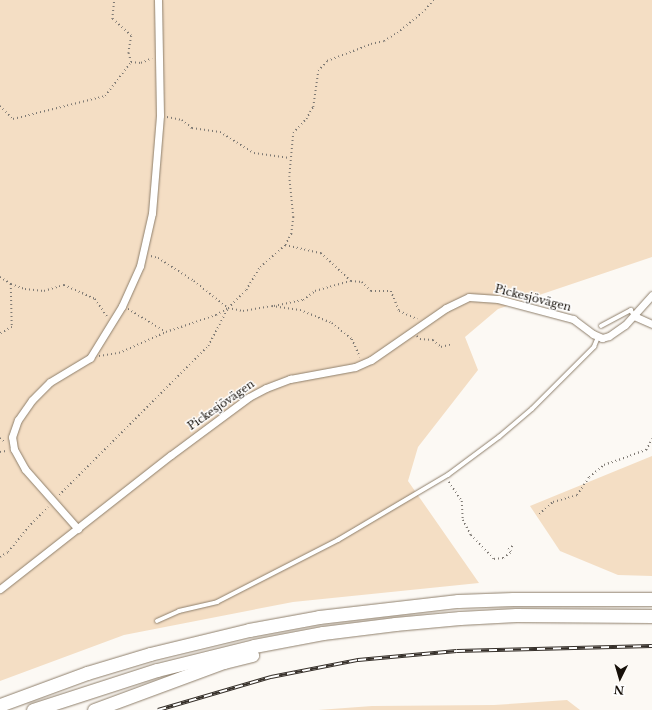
<!DOCTYPE html>
<meta charset="utf-8">
<style>
body{margin:0}
#map{position:relative;width:652px;height:710px;overflow:hidden;background:#fcf9f4;font-family:"Libre Baskerville",serif}
div>[style]{position:absolute}
.green>*{inset:0;background:#f4dec4}
.path>*{height:1.5px;margin-top:-0.75px;transform-origin:0;background:repeating-linear-gradient(90deg,#7f7a74 0 1px,transparent 0 4px)}
.roads{filter:drop-shadow(0 0 1px #8e7f6b) drop-shadow(0 0 1px #8e7f6b)}
.service>*{height:3.5px;margin:-1.75px;padding:0 1.75px;transform-origin:1.75px;border-radius:1.75px;background:#fff}
.minor>*{height:7px;margin:-3.5px;padding:0 3.5px;transform-origin:3.5px;border-radius:3.5px;background:#fff}
.motorway>*{height:13px;margin:-6.5px;padding:0 6.5px;transform-origin:6.5px;border-radius:6.5px;background:#fff}
.rail>*{height:4px;margin-top:-2px;transform-origin:0;background:repeating-linear-gradient(90deg,#fff 0 8px,#36302a 0 16px);box-sizing:border-box;border-block:1px solid #36302a}
span{translate:-50% -50%;white-space:nowrap;text-align:center;line-height:1.15;-webkit-text-stroke:3px #fff;paint-order:stroke}
.street-label{font-size:11px;color:#161009}
.north{position:absolute;left:600px;top:658px;width:40px;height:40px;-webkit-text-stroke:3px #fff;paint-order:stroke;rotate:185deg;font-size:11px;font-weight:700;line-height:16px;text-align:center;color:#161009}
.north::after{content:'';display:block;margin:auto;width:14px;height:18px;background:#161009;clip-path:polygon(50% 0,100% 100%,50% 72%,0 100%)}
</style>
<div id="map">
<div class="green">
<div style="clip-path:polygon(0 0,652px 0,652px 257px,498px 309px,465px 337px,478px 370px,418px 447px,408px 481px,479px 583px,293px 602px,124px 635px,0 681px)"></div>
<div style="clip-path:polygon(652px 456px,652px 576px,618px 575px,560px 551px,530px 506px)"></div>
<div style="clip-path:polygon(567px 700px,580px 710px,318px 710px,372px 706px,494px 705px)"></div>
</div>
<div class="path">
<div style="left:131px;top:62px;width:10px;rotate:6deg"></div>
<div style="left:141px;top:63px;width:12px;rotate:-24deg"></div>
<div style="left:0;top:106px;width:18px;rotate:45deg"></div>
<div style="left:13px;top:119px;width:95px;rotate:-14deg"></div>
<div style="left:105px;top:96px;width:43px;rotate:-52.6deg"></div>
<div style="left:131px;top:62px;width:9px;rotate:-108deg"></div>
<div style="left:128px;top:53px;width:17px;rotate:-80deg"></div>
<div style="left:131px;top:36px;width:25px;rotate:-138deg"></div>
<div style="left:112px;top:19px;width:19px;rotate:-84deg"></div>
<div style="left:167px;top:117px;width:15px;rotate:11deg"></div>
<div style="left:182px;top:120px;width:13px;rotate:39deg"></div>
<div style="left:192px;top:128px;width:28px;rotate:8deg"></div>
<div style="left:220px;top:132px;width:40px;rotate:32deg"></div>
<div style="left:254px;top:153px;width:36px;rotate:8deg"></div>
<div style="left:285px;top:245px;width:37px;rotate:13deg"></div>
<div style="left:321px;top:253px;width:41px;rotate:43deg"></div>
<div style="left:351px;top:281px;width:11px;rotate:5deg"></div>
<div style="left:362px;top:282px;width:13px;rotate:45deg"></div>
<div style="left:371px;top:291px;width:20px"></div>
<div style="left:391px;top:291px;width:22px;rotate:68deg"></div>
<div style="left:399px;top:311px;width:20px;rotate:24deg"></div>
<div style="left:151px;top:256px;width:7px;rotate:16deg"></div>
<div style="left:158px;top:258px;width:43px;rotate:32.6deg"></div>
<div style="left:194px;top:281px;width:43px;rotate:38.5deg"></div>
<div style="left:0;top:277px;width:13px;rotate:32deg"></div>
<div style="left:11px;top:284px;width:43px;rotate:88.7deg"></div>
<div style="left:12px;top:327px;width:14px;rotate:150deg"></div>
<div style="left:11px;top:284px;width:15px;rotate:20deg"></div>
<div style="left:25px;top:289px;width:19px;rotate:6deg"></div>
<div style="left:44px;top:291px;width:21px;rotate:-17deg"></div>
<div style="left:64px;top:285px;width:34px;rotate:24deg"></div>
<div style="left:95px;top:299px;width:21px;rotate:55deg"></div>
<div style="left:274px;top:306px;width:30px;rotate:-12deg"></div>
<div style="left:303px;top:300px;width:15px;rotate:-37deg"></div>
<div style="left:315px;top:291px;width:37px;rotate:-16deg"></div>
<div style="left:128px;top:309px;width:44px;rotate:31.2deg"></div>
<div style="left:417px;top:336px;width:4px;rotate:45deg"></div>
<div style="left:420px;top:339px;width:13px;rotate:4deg"></div>
<div style="left:433px;top:340px;width:11px;rotate:41deg"></div>
<div style="left:441px;top:347px;width:11px;rotate:-15deg"></div>
<div style="left:99px;top:356px;width:20px;rotate:-9deg"></div>
<div style="left:119px;top:353px;width:51px;rotate:-24.1deg"></div>
<div style="left:166px;top:332px;width:53px;rotate:-18.8deg"></div>
<div style="left:216px;top:315px;width:14px;rotate:-30deg"></div>
<div style="left:228px;top:308px;width:25px;rotate:-45deg"></div>
<div style="left:246px;top:290px;width:27px;rotate:-59deg"></div>
<div style="left:260px;top:267px;width:33px;rotate:-41deg"></div>
<div style="left:285px;top:245px;width:13px;rotate:-61deg"></div>
<div style="left:291px;top:234px;width:17px;rotate:-83deg"></div>
<div style="left:293px;top:217px;width:40px;rotate:-95.7deg"></div>
<div style="left:289px;top:177px;width:44px;rotate:-84.8deg"></div>
<div style="left:293px;top:133px;width:19px;rotate:-47deg"></div>
<div style="left:306px;top:119px;width:14px;rotate:-60deg"></div>
<div style="left:313px;top:107px;width:36px;rotate:-82deg"></div>
<div style="left:318px;top:71px;width:13px;rotate:-48deg"></div>
<div style="left:327px;top:61px;width:47px;rotate:-21.1deg"></div>
<div style="left:371px;top:44px;width:13px;rotate:-13deg"></div>
<div style="left:384px;top:41px;width:15px;rotate:-32deg"></div>
<div style="left:397px;top:33px;width:36px;rotate:-39deg"></div>
<div style="left:425px;top:10px;width:13px;rotate:-51deg"></div>
<div style="left:0;top:438px;width:6px;rotate:39deg"></div>
<div style="left:0;top:452px;width:6px;rotate:-9deg"></div>
<div style="left:449px;top:482px;width:23px;rotate:56deg"></div>
<div style="left:462px;top:501px;width:19px;rotate:87deg"></div>
<div style="left:463px;top:520px;width:17px;rotate:62deg"></div>
<div style="left:471px;top:535px;width:33px;rotate:46deg"></div>
<div style="left:494px;top:559px;width:9px;rotate:-6deg"></div>
<div style="left:503px;top:558px;width:10px;rotate:-37deg"></div>
<div style="left:511px;top:552px;width:4px;rotate:-135deg"></div>
<div style="left:508px;top:549px;width:7px;rotate:-34deg"></div>
<div style="left:59px;top:495px;width:211px;rotate:-45deg"></div>
<div style="left:208px;top:346px;width:43px;rotate:-62.2deg"></div>
<div style="left:228px;top:308px;width:15px;rotate:11deg"></div>
<div style="left:243px;top:311px;width:29px;rotate:-10deg"></div>
<div style="left:272px;top:306px;width:28px;rotate:8deg"></div>
<div style="left:300px;top:310px;width:35px;rotate:22deg"></div>
<div style="left:332px;top:323px;width:26px;rotate:39deg"></div>
<div style="left:352px;top:339px;width:20px;rotate:66deg"></div>
<div style="left:539px;top:514px;width:18px;rotate:-41deg"></div>
<div style="left:553px;top:502px;width:25px;rotate:-16deg"></div>
<div style="left:577px;top:495px;width:22px;rotate:-56deg"></div>
<div style="left:589px;top:477px;width:19px;rotate:-39deg"></div>
<div style="left:604px;top:465px;width:45px;rotate:-19.7deg"></div>
<div style="left:646px;top:450px;width:13px;rotate:-61deg"></div>
<div style="left:0;top:557px;width:9px;rotate:-32deg"></div>
<div style="left:8px;top:552px;width:32px;rotate:-51deg"></div>
<div style="left:28px;top:527px;width:28px;rotate:-45deg"></div>
</div>
<div class="roads">
<div class="service">
<div style="left:601px;top:326px;width:34px;rotate:-28deg"></div>
<div style="left:631px;top:310px;width:6px;rotate:59deg"></div>
<div style="left:157px;top:621px;width:24px;rotate:-24deg"></div>
<div style="left:179px;top:611px;width:39px;rotate:-13deg"></div>
<div style="left:217px;top:602px;width:136px;rotate:-27.1deg"></div>
<div style="left:338px;top:540px;width:128px;rotate:-30.6deg"></div>
<div style="left:448px;top:475px;width:64px;rotate:-36.7deg"></div>
<div style="left:499px;top:437px;width:43px;rotate:-40.3deg"></div>
<div style="left:532px;top:409px;width:88px;rotate:-45deg"></div>
<div style="left:594px;top:347px;width:11px;rotate:-68deg"></div>
</div>
<div class="minor">
<div style="left:634px;top:316px;width:20px;rotate:24deg"></div>
<div style="left:78px;top:529px;width:80px;rotate:-131.5deg"></div>
<div style="left:25px;top:469px;width:23px;rotate:-119deg"></div>
<div style="left:14px;top:449px;width:12px;rotate:-99deg"></div>
<div style="left:12px;top:437px;width:18px;rotate:-71deg"></div>
<div style="left:18px;top:420px;width:24px;rotate:-55deg"></div>
<div style="left:32px;top:400px;width:25px;rotate:-45deg"></div>
<div style="left:50px;top:382px;width:47px;rotate:-31deg"></div>
<div style="left:90px;top:358px;width:61px;rotate:-58.4deg"></div>
<div style="left:122px;top:306px;width:44px;rotate:-65.8deg"></div>
<div style="left:140px;top:266px;width:54px;rotate:-77.2deg"></div>
<div style="left:152px;top:213px;width:98px;rotate:-85.3deg"></div>
<div style="left:160px;top:115px;width:115px;rotate:-91deg"></div>
<div style="left:0;top:589px;width:217px;rotate:-38.1deg"></div>
<div style="left:171px;top:455px;width:97px;rotate:-36.6deg"></div>
<div style="left:249px;top:397px;width:19px;rotate:-28deg"></div>
<div style="left:266px;top:388px;width:26px;rotate:-21deg"></div>
<div style="left:290px;top:379px;width:66px;rotate:-10.5deg"></div>
<div style="left:355px;top:367px;width:17px;rotate:-24deg"></div>
<div style="left:371px;top:360px;width:91px;rotate:-34.7deg"></div>
<div style="left:446px;top:308px;width:25px;rotate:-26deg"></div>
<div style="left:469px;top:297px;width:29px;rotate:4deg"></div>
<div style="left:498px;top:299px;width:78px;rotate:14.9deg"></div>
<div style="left:573px;top:319px;width:25px;rotate:37deg"></div>
<div style="left:593px;top:334px;width:10px;rotate:24deg"></div>
<div style="left:602px;top:338px;width:7px;rotate:-16deg"></div>
<div style="left:609px;top:336px;width:19px;rotate:-35deg"></div>
<div style="left:625px;top:325px;width:40px;rotate:-48deg"></div>
</div>
<div class="motorway">
<div style="left:0;top:705px;width:93px;rotate:-20.2deg"></div>
<div style="left:87px;top:673px;width:66px;rotate:-16.8deg"></div>
<div style="left:150px;top:654px;width:102px;rotate:-13.6deg"></div>
<div style="left:249px;top:630px;width:71px;rotate:-10.5deg"></div>
<div style="left:319px;top:617px;width:140px;rotate:-6.6deg"></div>
<div style="left:458px;top:601px;width:55px;rotate:-2.1deg"></div>
<div style="left:513px;top:599px;width:139px"></div>
<div style="left:33px;top:710px;width:130px;rotate:-17.9deg"></div>
<div style="left:157px;top:670px;width:100px;rotate:-13.9deg"></div>
<div style="left:254px;top:646px;width:70px;rotate:-10.7deg"></div>
<div style="left:323px;top:633px;width:73px;rotate:-7.1deg"></div>
<div style="left:395px;top:624px;width:65px;rotate:-5.3deg"></div>
<div style="left:460px;top:618px;width:56px;rotate:-3.1deg"></div>
<div style="left:516px;top:615px;width:136px;rotate:0.4deg"></div>
<div style="left:94px;top:710px;width:139px;rotate:-20.3deg"></div>
<div style="left:224px;top:662px;width:29px;rotate:-14deg"></div>
</div>
</div>
<div class="rail">
<div style="left:158px;top:710px;width:118px;rotate:-16.3deg"></div>
<div style="left:271px;top:677px;width:89px;rotate:-11.1deg"></div>
<div style="left:358px;top:660px;width:99px;rotate:-5.2deg"></div>
<div style="left:457px;top:651px;width:195px;rotate:-1.5deg"></div>
</div>
<div class="street-label">
<span style="left:533px;top:298px;rotate:14deg">Pickesjövägen</span>
<span style="left:221px;top:405px;rotate:-35deg">Pickesjövägen</span>
</div>
<div class="north">N</div>
</div>
